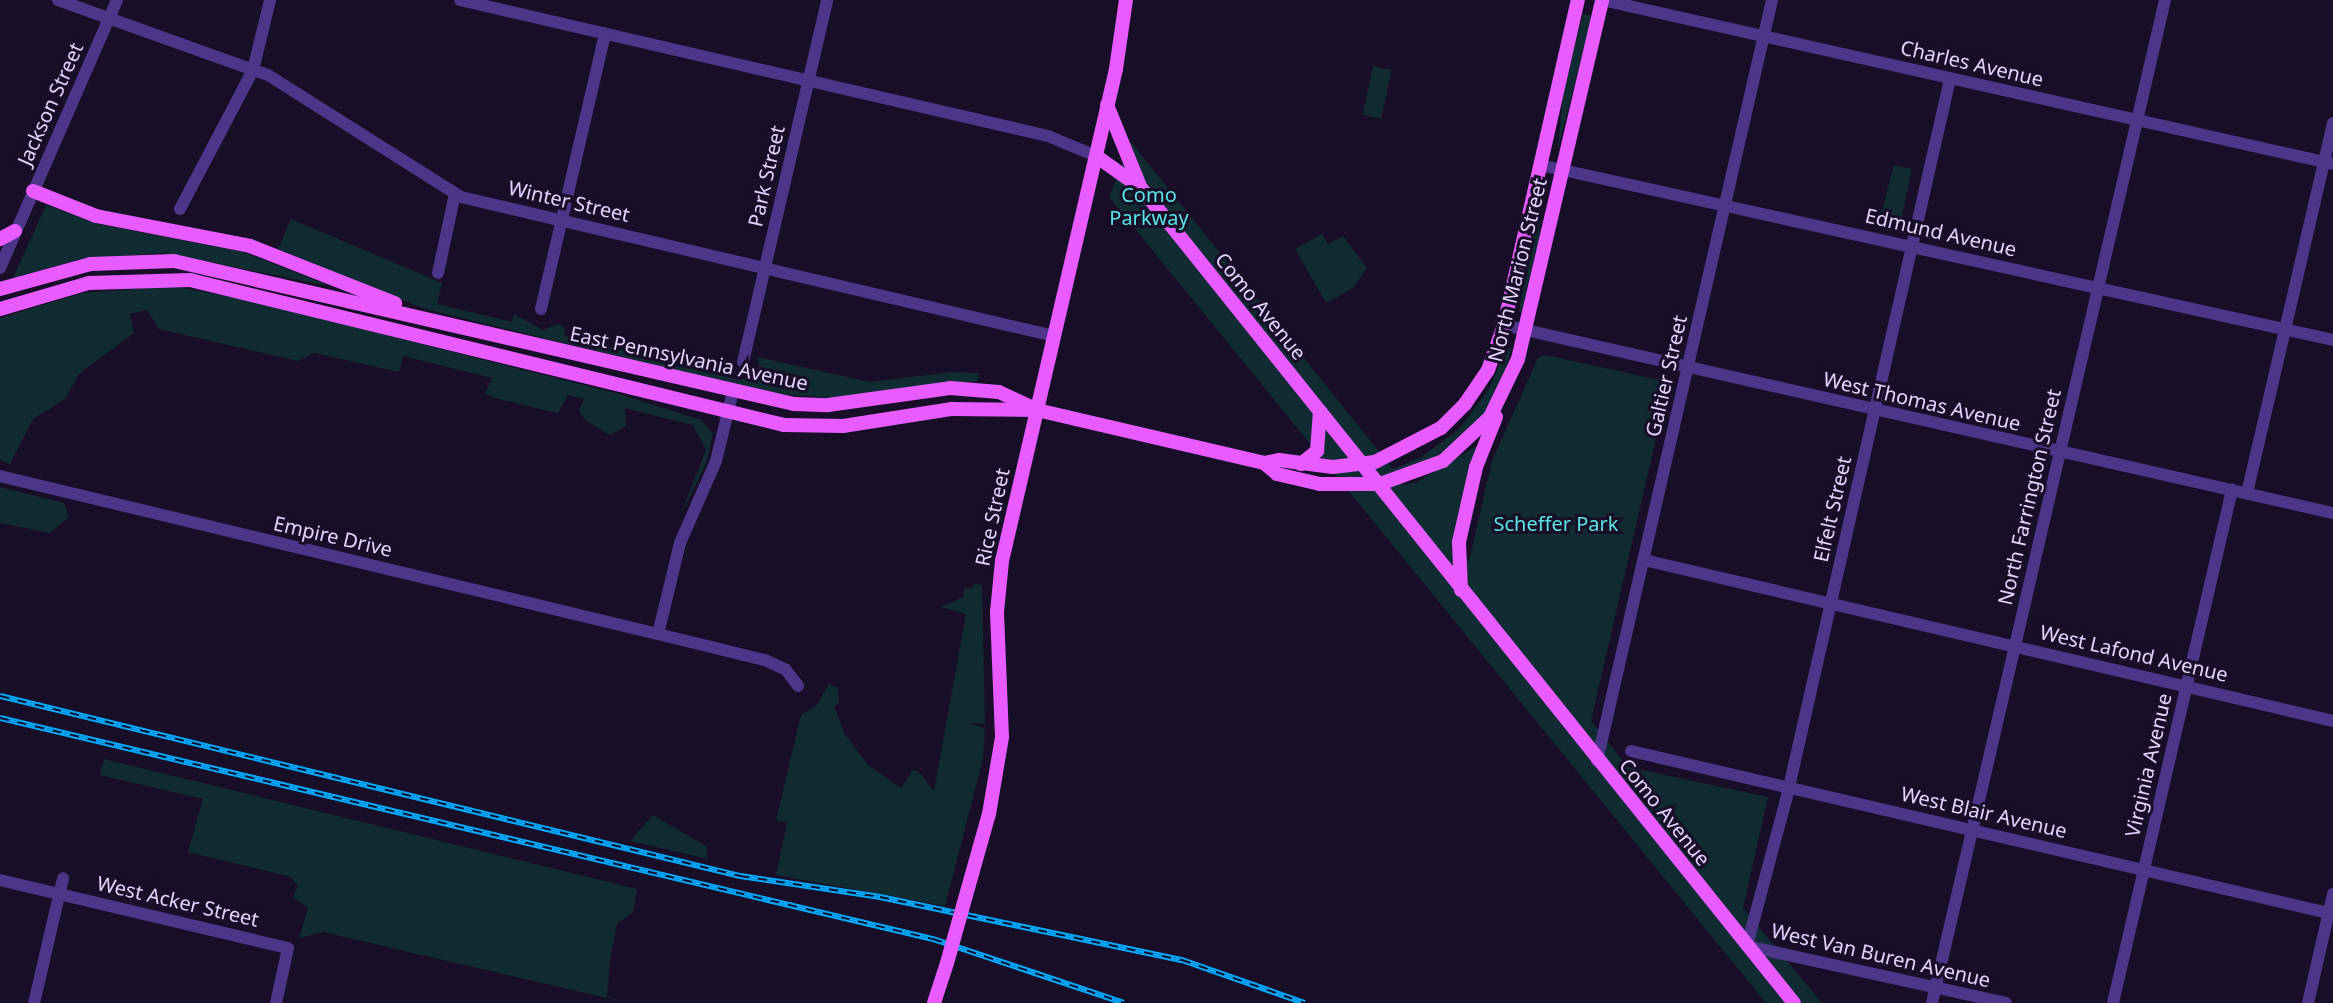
<!DOCTYPE html>
<style>
body{margin:0}
#map{position:relative;width:2333px;height:1003px;overflow:hidden;background:#180e27;font-family:"Noto Sans",sans-serif}
div>[style]{position:absolute}
.green>*{inset:0;background:#112b32;transform-origin:0 0}
.minor>*{height:12px;margin:-6px;padding:0 6px;transform-origin:6px;border-radius:6px;background:#4d3689}
.major>*{height:14px;margin:-7px;padding:0 7px;transform-origin:7px;border-radius:7px;background:#e85bff}
.rail>*{height:6px;margin-top:-3px;transform-origin:0;background:repeating-linear-gradient(90deg,#180e27 0 9px,#0af 0 18px);box-sizing:border-box;border-block:2px solid #0af}
.major-bridge>*{height:14px;margin:-7px;padding:0 7px;transform-origin:7px;border-radius:7px;background:#e85bff}
span{translate:-50% -50%;white-space:nowrap;text-align:center;line-height:1.15;-webkit-text-stroke:6px #180e27;paint-order:stroke}
.street-label{font-size:20px;color:#e3d4ff}
.park-label{font-size:20px;color:#59e6e4}
</style>
<div id="map">
<div class="green">
<div style="clip-path:polygon(1583px 14px,1592px 16px,1558px 149px,1563px 93px)"></div>
<div style="left:1373px;top:66px;width:19px;height:50px;rotate:12deg"></div>
<div style="clip-path:polygon(1131px 142px,1393px 469px,1420px 458px,1459px 429px,1489px 389px,1506px 349px,1512px 347px,1498px 393px,1479px 421px,1436px 457px,1397px 473px,1405px 485px,1417px 482px,1480px 444px,1454px 542px,1469px 561px,1492px 461px,1538px 358px,1545px 355px,1669px 382px,1591px 721px,1628px 767px,1768px 797px,1743px 908px,1822px 1003px,1766px 1003px,1109px 197px)"></div>
<div style="clip-path:polygon(1894px 165px,1912px 169px,1900px 225px,1879px 221px)"></div>
<div style="clip-path:polygon(1543px 181px,1539px 238px,1521px 313px,1519px 311px)"></div>
<div style="clip-path:polygon(46px 205px,98px 224px,243px 252px,330px 286px,164px 253px,80px 259px,13px 278px)"></div>
<div style="clip-path:polygon(291px 219px,442px 283px,437px 304px,512px 322px,514px 314px,543px 330px,559px 324px,565px 328px,564px 335px,739px 380px,760px 374px,758px 357px,870px 382px,952px 372px,979px 373px,978px 381px,837px 398px,774px 394px,425px 309px,278px 249px)"></div>
<div style="clip-path:polygon(1322px 234px,1328px 244px,1343px 236px,1367px 268px,1353px 288px,1326px 303px,1295px 249px)"></div>
<div style="clip-path:polygon(173px 286px,248px 300px,619px 394px,701px 420px,713px 433px,706px 464px,680px 516px,706px 450px,693px 425px,625px 408px,626px 426px,610px 435px,585px 420px,579px 410px,584px 399px,568px 395px,558px 413px,498px 399px,485px 394px,492px 378px,403px 356px,399px 372px,314px 353px,298px 361px,159px 329px,147px 310px,130px 314px,134px 333px,79px 374px,65px 399px,33px 419px,10px 464px,0 460px,0 318px,82px 293px)"></div>
<div style="clip-path:polygon(0 487px,64px 503px,69px 517px,50px 533px,0 523px)"></div>
<div style="clip-path:polygon(974px 584px,982px 585px,985px 724px,967px 723px,985px 728px,983px 759px,945px 906px,776px 875px,787px 823px,776px 820px,801px 715px,816px 706px,829px 684px,838px 688px,839px 704px,834px 706px,844px 733px,868px 765px,901px 788px,913px 770px,919px 772px,934px 791px,966px 614px,941px 607px,964px 597px,964px 587px,972px 589px)"></div>
<div style="clip-path:polygon(104px 759px,637px 889px,633px 912px,617px 924px,610px 960px,607px 997px,628px 1003px,323px 932px,299px 938px,308px 908px,293px 897px,298px 886px,291px 877px,188px 852px,203px 799px,100px 775px)"></div>
<div style="clip-path:polygon(653px 815px,706px 846px,708px 859px,630px 841px)"></div>
</div>
<div class="minor">
<div style="left:58px;top:0;width:223px;rotate:19.7deg"></div>
<div style="left:268px;top:75px;width:228px;rotate:32.3deg"></div>
<div style="left:461px;top:197px;width:609px;rotate:13.19deg"></div>
<div style="left:460px;top:0;width:604px;rotate:13.02deg"></div>
<div style="left:1048px;top:136px;width:52px;rotate:22.6deg"></div>
<div style="left:1602px;top:0;width:749px;rotate:12.64deg"></div>
<div style="left:1950px;top:79px;width:739px;rotate:102.81deg"></div>
<div style="left:1786px;top:800px;width:151px;rotate:105deg"></div>
<div style="left:1747px;top:946px;width:265px;rotate:12.4deg"></div>
<div style="left:1540px;top:165px;width:812px;rotate:12.44deg"></div>
<div style="left:180px;top:209px;width:157px;rotate:-62.3deg"></div>
<div style="left:253px;top:70px;width:72px;rotate:-76.3deg"></div>
<div style="left:0;top:268px;width:292px;rotate:-66.4deg"></div>
<div style="left:438px;top:273px;width:81px;rotate:-77.9deg"></div>
<div style="left:541px;top:309px;width:283px;rotate:-76.9deg"></div>
<div style="left:1504px;top:325px;width:850px;rotate:12.78deg"></div>
<div style="left:743px;top:362px;width:372px;rotate:-76.9deg"></div>
<div style="left:0;top:476px;width:677px;rotate:13.5deg"></div>
<div style="left:658px;top:634px;width:94px;rotate:-76.4deg"></div>
<div style="left:680px;top:543px;width:90px;rotate:-66.3deg"></div>
<div style="left:716px;top:461px;width:72px;rotate:-76.3deg"></div>
<div style="left:2247px;top:493px;width:380px;rotate:-76.9deg"></div>
<div style="left:1644px;top:560px;width:708px;rotate:13.15deg"></div>
<div style="left:658px;top:634px;width:110px;rotate:13.7deg"></div>
<div style="left:765px;top:660px;width:23px;rotate:25deg"></div>
<div style="left:786px;top:670px;width:20px;rotate:53deg"></div>
<div style="left:1631px;top:751px;width:716px;rotate:13.08deg"></div>
<div style="left:1597px;top:761px;width:781px;rotate:-77.05deg"></div>
<div style="left:0;top:880px;width:296px;rotate:13.3deg"></div>
<div style="left:288px;top:948px;width:56px;rotate:102.3deg"></div>
<div style="left:34px;top:1003px;width:128px;rotate:-76.9deg"></div>
<div style="left:1932px;top:1003px;width:1030px;rotate:-76.92deg"></div>
<div style="left:2113px;top:1003px;width:527px;rotate:-76.94deg"></div>
<div style="left:2308px;top:1003px;width:112px;rotate:-77.1deg"></div>
</div>
<div class="major">
<div style="left:1107px;top:105px;width:85px;rotate:67.9deg"></div>
<div style="left:1096px;top:156px;width:55px;rotate:35.4deg"></div>
<div style="left:1141px;top:188px;width:1044px;rotate:51.3deg"></div>
<div style="left:33px;top:191px;width:68px;rotate:21.6deg"></div>
<div style="left:96px;top:216px;width:157px;rotate:11deg"></div>
<div style="left:250px;top:246px;width:156px;rotate:21.5deg"></div>
<div style="left:0;top:239px;width:17px;rotate:-28deg"></div>
<div style="left:0;top:289px;width:94px;rotate:-15.4deg"></div>
<div style="left:91px;top:264px;width:83px;rotate:-2.1deg"></div>
<div style="left:174px;top:261px;width:636px;rotate:12.99deg"></div>
<div style="left:794px;top:404px;width:34px;rotate:2deg"></div>
<div style="left:828px;top:405px;width:123px;rotate:-7.9deg"></div>
<div style="left:950px;top:388px;width:49px;rotate:4.7deg"></div>
<div style="left:999px;top:392px;width:38px;rotate:25deg"></div>
<div style="left:0;top:309px;width:93px;rotate:-16.3deg"></div>
<div style="left:89px;top:283px;width:101px;rotate:-1.7deg"></div>
<div style="left:190px;top:280px;width:611px;rotate:13.72deg"></div>
<div style="left:784px;top:425px;width:59px;rotate:1deg"></div>
<div style="left:843px;top:426px;width:109px;rotate:-8.9deg"></div>
<div style="left:951px;top:409px;width:86px;rotate:0.7deg"></div>
<div style="left:1037px;top:410px;width:233px;rotate:13.1deg"></div>
<div style="left:1264px;top:463px;width:15px;rotate:-11deg"></div>
<div style="left:1279px;top:460px;width:54px;rotate:7.4deg"></div>
<div style="left:1333px;top:467px;width:42px;rotate:-6.8deg"></div>
<div style="left:1375px;top:462px;width:74px;rotate:-27.3deg"></div>
<div style="left:1441px;top:428px;width:34px;rotate:-45deg"></div>
<div style="left:1465px;top:404px;width:41px;rotate:-55.9deg"></div>
<div style="left:1488px;top:370px;width:48px;rotate:-70.4deg"></div>
<div style="left:1504px;top:325px;width:333px;rotate:-77.2deg"></div>
<div style="left:1264px;top:463px;width:17px;rotate:40deg"></div>
<div style="left:1277px;top:474px;width:44px;rotate:13.1deg"></div>
<div style="left:1320px;top:484px;width:60px"></div>
<div style="left:1380px;top:484px;width:67px;rotate:-20.1deg"></div>
<div style="left:1443px;top:461px;width:64px;rotate:-43.1deg"></div>
<div style="left:1490px;top:417px;width:64px;rotate:-64.2deg"></div>
<div style="left:1518px;top:359px;width:369px;rotate:-76.8deg"></div>
<div style="left:1301px;top:464px;width:21px;rotate:-39deg"></div>
<div style="left:1317px;top:451px;width:40px;rotate:-85.7deg"></div>
<div style="left:1461px;top:590px;width:48px;rotate:-92.4deg"></div>
<div style="left:1459px;top:542px;width:77px;rotate:-77.2deg"></div>
<div style="left:1476px;top:467px;width:54px;rotate:-68.2deg"></div>
<div style="left:989px;top:814px;width:78px;rotate:-80.4deg"></div>
<div style="left:1002px;top:737px;width:125px;rotate:-92.3deg"></div>
<div style="left:997px;top:612px;width:51px;rotate:-84.4deg"></div>
<div style="left:1002px;top:561px;width:505px;rotate:-76.95deg"></div>
<div style="left:1116px;top:69px;width:70px;rotate:-81.8deg"></div>
<div style="left:934px;top:1003px;width:42px;rotate:-72deg"></div>
</div>
<div class="rail">
<div style="left:0;top:696px;width:762px;rotate:13.67deg"></div>
<div style="left:740px;top:876px;width:142px;rotate:8.5deg"></div>
<div style="left:880px;top:897px;width:309px;rotate:11.8deg"></div>
<div style="left:1182px;top:960px;width:130px;rotate:19.3deg"></div>
<div style="left:0;top:718px;width:959px;rotate:13.33deg"></div>
<div style="left:933px;top:939px;width:201px;rotate:18.5deg"></div>
</div>
<div class="major-bridge">
<div style="left:947px;top:963px;width:155px;rotate:-74.3deg"></div>
</div>
<div class="street-label">
<span style="left:1972px;top:63px;rotate:13deg">Charles Avenue</span>
<span style="left:50px;top:104px;rotate:-66deg">Jackson Street</span>
<span style="left:766px;top:176px;rotate:-77deg">Park Street</span>
<span style="left:569px;top:201px;rotate:13deg">Winter Street</span>
<span style="left:1941px;top:232px;rotate:13deg">Edmund Avenue</span>
<span style="left:1517px;top:270px;rotate:-76deg">North Marion Street</span>
<span style="left:1261px;top:306px;rotate:51deg">Como Avenue</span>
<span style="left:689px;top:358px;rotate:12deg">East Pennsylvania Avenue</span>
<span style="left:1666px;top:376px;rotate:-77deg">Galtier Street</span>
<span style="left:1922px;top:401px;rotate:13deg">West Thomas Avenue</span>
<span style="left:2029px;top:497px;rotate:-77deg">North Farrington Street</span>
<span style="left:1832px;top:509px;rotate:-77deg">Elfelt Street</span>
<span style="left:992px;top:517px;rotate:-78deg">Rice Street</span>
<span style="left:333px;top:536px;rotate:13deg">Empire Drive</span>
<span style="left:2134px;top:653px;rotate:13deg">West Lafond Avenue</span>
<span style="left:2148px;top:765px;rotate:-77deg">Virginia Avenue</span>
<span style="left:1665px;top:812px;rotate:51deg">Como Avenue</span>
<span style="left:1984px;top:812px;rotate:13deg">West Blair Avenue</span>
<span style="left:178px;top:901px;rotate:13deg">West Acker Street</span>
<span style="left:1881px;top:955px;rotate:13deg">West Van Buren Avenue</span>
</div>
<div class="park-label">
<span style="left:1149px;top:206px">Como<br>Parkway</span>
<span style="left:1556px;top:523px">Scheffer Park</span>
</div>
</div>
